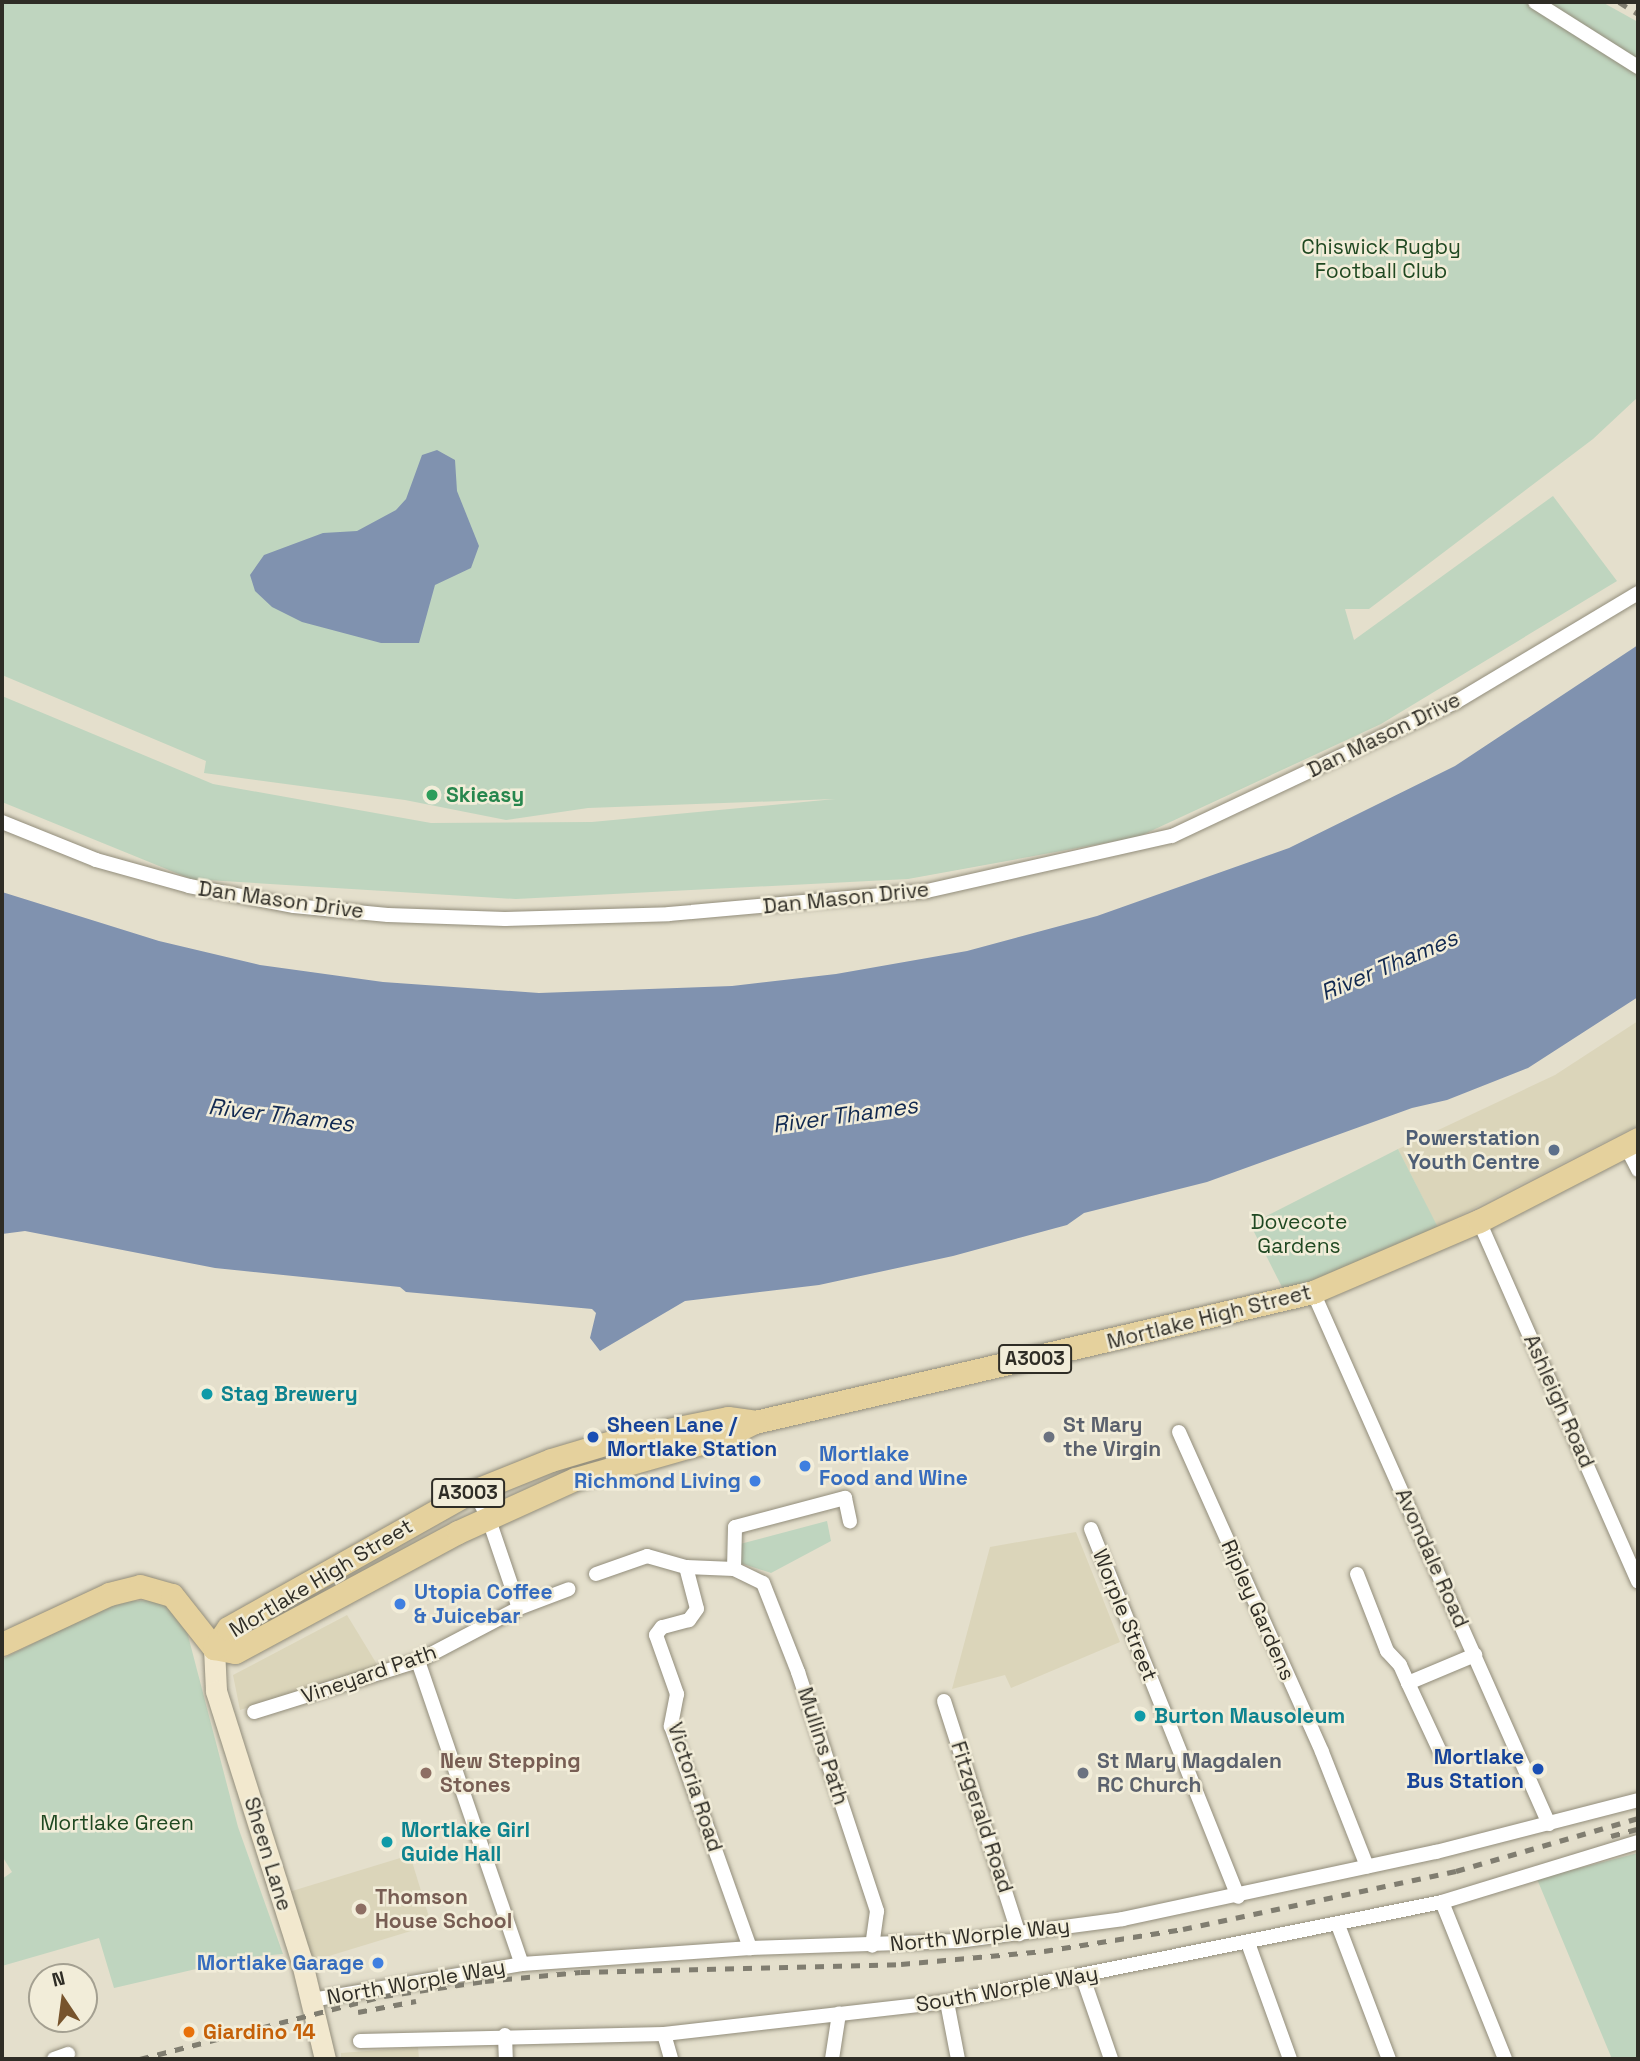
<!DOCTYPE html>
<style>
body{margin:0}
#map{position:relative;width:1640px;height:2061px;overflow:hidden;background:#e4dfcc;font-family:"Space Grotesk",sans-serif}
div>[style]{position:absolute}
.built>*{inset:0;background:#dbd5ba;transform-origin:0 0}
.green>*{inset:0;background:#bfd5bf;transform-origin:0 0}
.water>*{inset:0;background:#8092af}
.roads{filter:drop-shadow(0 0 2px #928d7b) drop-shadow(0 0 2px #928d7b)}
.street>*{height:14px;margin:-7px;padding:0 7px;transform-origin:7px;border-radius:7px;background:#fff}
.secondary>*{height:21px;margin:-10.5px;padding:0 10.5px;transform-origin:10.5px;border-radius:10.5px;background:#f2e8ce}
.primary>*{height:23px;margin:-11.5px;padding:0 11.5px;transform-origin:11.5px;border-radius:11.5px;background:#e5d19d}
.rail>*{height:5px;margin-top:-2.5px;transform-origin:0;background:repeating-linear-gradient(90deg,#807d70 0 9px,transparent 0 18px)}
.dots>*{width:19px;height:19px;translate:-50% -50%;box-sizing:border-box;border:4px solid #f2edd9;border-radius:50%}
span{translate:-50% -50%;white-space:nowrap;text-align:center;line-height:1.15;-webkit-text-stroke:5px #f2edd9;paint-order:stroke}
.shield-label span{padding:2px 5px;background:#f2edd9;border:2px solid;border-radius:5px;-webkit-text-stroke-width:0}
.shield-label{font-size:19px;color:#2f2d26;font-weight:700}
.park-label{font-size:21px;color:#1f4821}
.street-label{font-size:21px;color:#2f2d26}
.leisure-label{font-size:21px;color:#27864d;font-weight:700}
.left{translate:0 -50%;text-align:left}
.service-label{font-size:21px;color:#4e5e75;font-weight:700}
.right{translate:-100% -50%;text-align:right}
.culture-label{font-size:21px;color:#0d838f;font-weight:700}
.transit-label{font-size:21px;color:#164399;font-weight:700}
.worship-label{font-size:21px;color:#5b616d;font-weight:700}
.shop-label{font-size:21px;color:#366cbe;font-weight:700}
.education-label{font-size:21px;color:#785e54;font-weight:700}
.food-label{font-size:21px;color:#c56008;font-weight:700}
.water-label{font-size:23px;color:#112950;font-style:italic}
.frame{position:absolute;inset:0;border:4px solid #2f2d26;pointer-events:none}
.north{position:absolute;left:28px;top:1963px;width:70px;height:70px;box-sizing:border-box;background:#f2edd9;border:2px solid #a4a091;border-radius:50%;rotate:347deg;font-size:19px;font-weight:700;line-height:28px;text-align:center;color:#2f2d26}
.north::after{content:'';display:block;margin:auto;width:24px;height:32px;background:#77542d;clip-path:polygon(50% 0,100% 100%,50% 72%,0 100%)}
</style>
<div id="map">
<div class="built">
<div style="clip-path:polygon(1638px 1021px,1638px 1125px,1437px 1227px,1398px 1149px,1555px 1075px)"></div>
<div style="clip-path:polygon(1076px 1532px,1120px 1642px,1011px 1688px,1005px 1675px,952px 1689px,990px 1547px)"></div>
<div style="clip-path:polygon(347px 1615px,378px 1666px,240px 1710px,233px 1675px)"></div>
<div style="left:410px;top:1855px;width:73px;height:125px;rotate:73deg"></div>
<div style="clip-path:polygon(418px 2047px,419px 2059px,341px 2059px,341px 2053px)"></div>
</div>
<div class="green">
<div style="clip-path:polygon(2px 2px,1602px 2px,1638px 22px,1638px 397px,1593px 439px,1369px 609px,1345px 609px,1354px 640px,1553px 496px,1617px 581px,1381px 724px,1138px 837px,908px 879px,516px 899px,191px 879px,2px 802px,2px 696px,213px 784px,431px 823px,592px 822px,835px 799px,588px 808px,506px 820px,405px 800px,204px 773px,206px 761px,2px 675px)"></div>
<div style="left:1398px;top:1149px;width:87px;height:166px;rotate:63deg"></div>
<div style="clip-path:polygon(827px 1521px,831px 1541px,771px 1573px,740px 1563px,740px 1544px)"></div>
<div style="clip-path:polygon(157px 1600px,174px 1606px,185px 1624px,238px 1827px,283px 1954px,248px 1957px,114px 1988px,99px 1938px,2px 1966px,2px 1879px,12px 1872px,2px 1856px,2px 1659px,103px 1609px,130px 1601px)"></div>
<div style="clip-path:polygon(1638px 1853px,1638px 2059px,1612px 2059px,1537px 1879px)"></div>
</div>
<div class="water">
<div style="clip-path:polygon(437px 450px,455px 460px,457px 491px,479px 546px,471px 568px,435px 585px,419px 643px,381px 643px,302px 622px,272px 607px,255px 591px,250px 575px,264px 555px,323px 533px,357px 531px,396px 510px,406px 499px,422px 455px)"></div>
<div style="clip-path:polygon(1638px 645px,1638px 997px,1528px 1068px,1447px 1100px,1412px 1108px,1207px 1182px,1084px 1213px,1067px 1225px,953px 1256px,819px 1285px,685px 1301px,600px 1351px,590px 1338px,596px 1313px,592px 1309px,406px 1292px,400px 1287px,215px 1268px,25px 1231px,2px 1234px,2px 892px,159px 941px,260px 965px,383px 982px,539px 993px,732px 986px,836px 974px,967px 951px,1097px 916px,1289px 848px,1455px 766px)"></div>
</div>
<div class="roads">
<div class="street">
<div style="left:1535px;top:2px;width:122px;rotate:32.3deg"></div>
<div style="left:2px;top:822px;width:101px;rotate:22deg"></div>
<div style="left:96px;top:860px;width:97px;rotate:15.6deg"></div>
<div style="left:189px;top:886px;width:107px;rotate:10.8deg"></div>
<div style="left:294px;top:906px;width:94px;rotate:5.5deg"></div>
<div style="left:388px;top:915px;width:117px;rotate:2deg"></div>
<div style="left:505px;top:919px;width:164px;rotate:-1.7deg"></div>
<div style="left:669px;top:914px;width:259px;rotate:-5.1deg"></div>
<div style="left:927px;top:891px;width:251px;rotate:-12.7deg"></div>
<div style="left:1172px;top:836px;width:314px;rotate:-25.3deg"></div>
<div style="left:1456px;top:702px;width:212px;rotate:-30.9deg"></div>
<div style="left:1626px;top:1146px;width:27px;rotate:63deg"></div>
<div style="left:1479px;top:1221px;width:394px;rotate:66.2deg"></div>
<div style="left:1313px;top:1292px;width:582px;rotate:66.08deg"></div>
<div style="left:1179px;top:1432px;width:350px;rotate:65.9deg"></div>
<div style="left:1322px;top:1752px;width:123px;rotate:68.5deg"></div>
<div style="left:474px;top:1491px;width:30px;rotate:62deg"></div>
<div style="left:488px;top:1517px;width:96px;rotate:71.2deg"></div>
<div style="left:1091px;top:1529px;width:396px;rotate:68.2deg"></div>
<div style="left:686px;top:1567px;width:43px;rotate:75.3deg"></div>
<div style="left:697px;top:1609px;width:14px;rotate:126deg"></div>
<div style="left:689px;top:1620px;width:28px;rotate:165deg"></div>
<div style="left:662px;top:1627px;width:10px;rotate:127deg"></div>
<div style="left:656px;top:1635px;width:63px;rotate:70.4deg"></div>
<div style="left:677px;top:1694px;width:33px;rotate:101deg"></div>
<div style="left:671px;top:1726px;width:236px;rotate:70.4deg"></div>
<div style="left:734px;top:1569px;width:42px;rotate:-88.6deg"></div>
<div style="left:735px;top:1527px;width:114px;rotate:-14.8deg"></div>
<div style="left:845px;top:1498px;width:24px;rotate:78deg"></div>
<div style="left:596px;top:1574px;width:54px;rotate:-19.4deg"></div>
<div style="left:647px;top:1556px;width:41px;rotate:15.8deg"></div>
<div style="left:686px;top:1567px;width:48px;rotate:2.4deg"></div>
<div style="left:734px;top:1569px;width:32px;rotate:26deg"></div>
<div style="left:763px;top:1583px;width:96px;rotate:68.5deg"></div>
<div style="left:798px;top:1672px;width:252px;rotate:71.7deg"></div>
<div style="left:877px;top:1911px;width:35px;rotate:98deg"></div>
<div style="left:1357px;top:1574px;width:83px;rotate:68.7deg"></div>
<div style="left:1387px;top:1651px;width:19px;rotate:47deg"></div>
<div style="left:1400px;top:1665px;width:20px;rotate:66deg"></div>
<div style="left:1408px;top:1683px;width:73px;rotate:-22.7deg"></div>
<div style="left:418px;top:1661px;width:320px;rotate:71.1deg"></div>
<div style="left:1408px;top:1683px;width:81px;rotate:65deg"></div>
<div style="left:944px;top:1701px;width:245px;rotate:72.2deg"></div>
<div style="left:254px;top:1712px;width:172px;rotate:-17.3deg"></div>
<div style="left:418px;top:1661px;width:114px;rotate:-27.7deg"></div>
<div style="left:519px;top:1608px;width:53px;rotate:-20.8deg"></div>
<div style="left:1442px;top:1902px;width:169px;rotate:68.1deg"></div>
<div style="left:1338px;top:1925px;width:143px;rotate:69.2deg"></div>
<div style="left:1248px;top:1943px;width:123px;rotate:70.1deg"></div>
<div style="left:1083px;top:1978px;width:86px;rotate:70.9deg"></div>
<div style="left:312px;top:2000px;width:213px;rotate:-9.7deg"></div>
<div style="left:522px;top:1964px;width:229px;rotate:-4deg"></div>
<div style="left:750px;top:1948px;width:209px;rotate:-1.9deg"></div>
<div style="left:959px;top:1941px;width:165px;rotate:-7.6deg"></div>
<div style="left:1123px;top:1919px;width:320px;rotate:-12.1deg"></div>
<div style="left:1436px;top:1852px;width:209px;rotate:-14.4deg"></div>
<div style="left:947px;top:2002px;width:58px;rotate:79.1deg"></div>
<div style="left:664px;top:2034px;width:26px;rotate:74deg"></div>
<div style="left:505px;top:2035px;width:24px;rotate:88deg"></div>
<div style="left:360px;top:2041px;width:304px;rotate:-1.3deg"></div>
<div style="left:664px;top:2034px;width:285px;rotate:-6.5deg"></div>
<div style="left:947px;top:2002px;width:505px;rotate:-11.42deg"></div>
<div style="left:1442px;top:1902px;width:205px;rotate:-17deg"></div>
<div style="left:54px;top:2059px;width:15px;rotate:-20deg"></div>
<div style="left:832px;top:2059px;width:46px;rotate:-81.2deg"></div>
</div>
<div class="secondary">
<div style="left:214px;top:1648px;width:43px;rotate:87.3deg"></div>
<div style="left:216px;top:1691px;width:281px;rotate:72.4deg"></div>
<div style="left:301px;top:1959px;width:103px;rotate:76.5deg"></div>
</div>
<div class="primary">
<div style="left:2px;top:1644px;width:118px;rotate:-25deg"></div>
<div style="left:109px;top:1594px;width:32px;rotate:-14deg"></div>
<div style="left:140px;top:1586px;width:33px;rotate:16deg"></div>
<div style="left:172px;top:1595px;width:68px;rotate:51.6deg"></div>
<div style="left:214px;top:1648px;width:21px;rotate:11deg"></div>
<div style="left:235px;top:1652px;width:253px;rotate:-28.3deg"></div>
<div style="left:458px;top:1532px;width:128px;rotate:-24.4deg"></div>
<div style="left:575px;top:1479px;width:157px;rotate:-15.9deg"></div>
<div style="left:726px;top:1436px;width:32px;rotate:-26deg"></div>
<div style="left:755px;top:1422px;width:573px;rotate:-13.11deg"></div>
<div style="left:1313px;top:1292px;width:181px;rotate:-23.2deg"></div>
<div style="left:1479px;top:1221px;width:179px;rotate:-27.3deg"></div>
<div style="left:214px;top:1648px;width:24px;rotate:-55deg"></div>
<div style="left:228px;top:1628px;width:276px;rotate:-29.3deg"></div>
<div style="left:469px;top:1493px;width:88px;rotate:-21.9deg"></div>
<div style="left:551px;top:1460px;width:70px;rotate:-16.6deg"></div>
<div style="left:618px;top:1440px;width:112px;rotate:-11.3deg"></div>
<div style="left:728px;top:1418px;width:27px;rotate:8deg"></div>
</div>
</div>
<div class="rail">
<div style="left:1619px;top:2px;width:22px;rotate:32deg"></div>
<div style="left:1611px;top:1836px;width:28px;rotate:-15deg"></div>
<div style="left:358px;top:2012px;width:59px;rotate:-10.7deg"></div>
<div style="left:140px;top:2059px;width:252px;rotate:-14.5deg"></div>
<div style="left:384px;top:1996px;width:102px;rotate:-8.4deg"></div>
<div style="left:485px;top:1981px;width:96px;rotate:-5.4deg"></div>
<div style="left:581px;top:1972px;width:320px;rotate:-1.4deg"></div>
<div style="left:901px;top:1964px;width:144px;rotate:-5.2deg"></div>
<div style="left:1044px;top:1951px;width:141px;rotate:-9deg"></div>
<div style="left:1183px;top:1929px;width:279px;rotate:-12deg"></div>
<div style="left:1456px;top:1871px;width:190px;rotate:-16.2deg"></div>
</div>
<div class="dots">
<div style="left:432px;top:795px;background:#2e9e5b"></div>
<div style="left:1554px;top:1150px;background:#5c6f8a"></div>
<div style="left:207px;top:1394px;background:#0f9aa8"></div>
<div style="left:593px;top:1437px;background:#1a4fb4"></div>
<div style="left:1049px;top:1437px;background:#6b7280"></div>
<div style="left:805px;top:1466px;background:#3f7fe0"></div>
<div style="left:755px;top:1481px;background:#3f7fe0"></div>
<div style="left:400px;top:1604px;background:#3f7fe0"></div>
<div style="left:1140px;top:1716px;background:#0f9aa8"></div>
<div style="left:1538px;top:1769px;background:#1a4fb4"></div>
<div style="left:426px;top:1773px;background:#8d6e63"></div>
<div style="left:1083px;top:1773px;background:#6b7280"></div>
<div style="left:387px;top:1842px;background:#0f9aa8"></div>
<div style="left:361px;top:1909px;background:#8d6e63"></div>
<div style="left:378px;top:1963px;background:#3f7fe0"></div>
<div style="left:189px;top:2032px;background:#e8710a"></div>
</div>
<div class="shield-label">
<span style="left:1035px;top:1359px">A3003</span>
<span style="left:468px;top:1493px">A3003</span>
</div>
<div class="park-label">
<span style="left:1381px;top:259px">Chiswick Rugby<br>Football Club</span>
<span style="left:1299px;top:1234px">Dovecote<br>Gardens</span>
<span style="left:117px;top:1823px">Mortlake Green</span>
</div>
<div class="street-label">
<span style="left:1384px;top:735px;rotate:-26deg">Dan Mason Drive</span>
<span style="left:846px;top:898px;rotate:-6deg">Dan Mason Drive</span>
<span style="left:281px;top:900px;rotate:8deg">Dan Mason Drive</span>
<span style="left:1209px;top:1317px;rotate:-14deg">Mortlake High Street</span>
<span style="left:1559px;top:1401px;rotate:66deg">Ashleigh Road</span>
<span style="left:1432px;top:1558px;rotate:66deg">Avondale Road</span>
<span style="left:321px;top:1578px;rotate:-31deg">Mortlake High Street</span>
<span style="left:1258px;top:1610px;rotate:66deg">Ripley Gardens</span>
<span style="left:1125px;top:1615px;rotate:68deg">Worple Street</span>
<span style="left:369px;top:1674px;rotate:-19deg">Vineyard Path</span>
<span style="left:823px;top:1746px;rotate:72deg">Mullins Path</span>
<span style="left:695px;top:1787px;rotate:72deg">Victoria Road</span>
<span style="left:982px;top:1817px;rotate:72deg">Fitzgerald Road</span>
<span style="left:268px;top:1854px;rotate:73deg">Sheen Lane</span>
<span style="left:980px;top:1935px;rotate:-6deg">North Worple Way</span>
<span style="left:416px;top:1982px;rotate:-10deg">North Worple Way</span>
<span style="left:1007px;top:1989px;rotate:-10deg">South Worple Way</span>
</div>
<div class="leisure-label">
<span class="left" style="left:446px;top:795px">Skieasy</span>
</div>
<div class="service-label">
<span class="right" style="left:1540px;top:1150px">Powerstation<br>Youth Centre</span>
</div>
<div class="culture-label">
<span class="left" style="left:221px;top:1394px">Stag Brewery</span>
<span class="left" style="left:1154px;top:1716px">Burton Mausoleum</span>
<span class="left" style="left:401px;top:1842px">Mortlake Girl<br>Guide Hall</span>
</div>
<div class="transit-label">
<span class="left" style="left:607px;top:1437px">Sheen Lane /<br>Mortlake Station</span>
<span class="right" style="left:1524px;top:1769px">Mortlake<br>Bus Station</span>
</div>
<div class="worship-label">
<span class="left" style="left:1063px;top:1437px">St Mary<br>the Virgin</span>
<span class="left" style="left:1097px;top:1773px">St Mary Magdalen<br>RC Church</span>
</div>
<div class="shop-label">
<span class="left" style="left:819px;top:1466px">Mortlake<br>Food and Wine</span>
<span class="right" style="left:741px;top:1481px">Richmond Living</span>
<span class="left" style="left:414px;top:1604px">Utopia Coffee<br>&amp; Juicebar</span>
<span class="right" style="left:364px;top:1963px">Mortlake Garage</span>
</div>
<div class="education-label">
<span class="left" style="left:440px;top:1773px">New Stepping<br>Stones</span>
<span class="left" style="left:375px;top:1909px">Thomson<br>House School</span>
</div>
<div class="food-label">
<span class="left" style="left:203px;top:2032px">Giardino 14</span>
</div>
<div class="water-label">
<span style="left:1389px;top:965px;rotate:-23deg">River Thames</span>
<span style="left:281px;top:1115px;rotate:7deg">River Thames</span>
<span style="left:845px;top:1115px;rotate:-8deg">River Thames</span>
</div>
<div class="frame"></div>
<div class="north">N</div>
</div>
